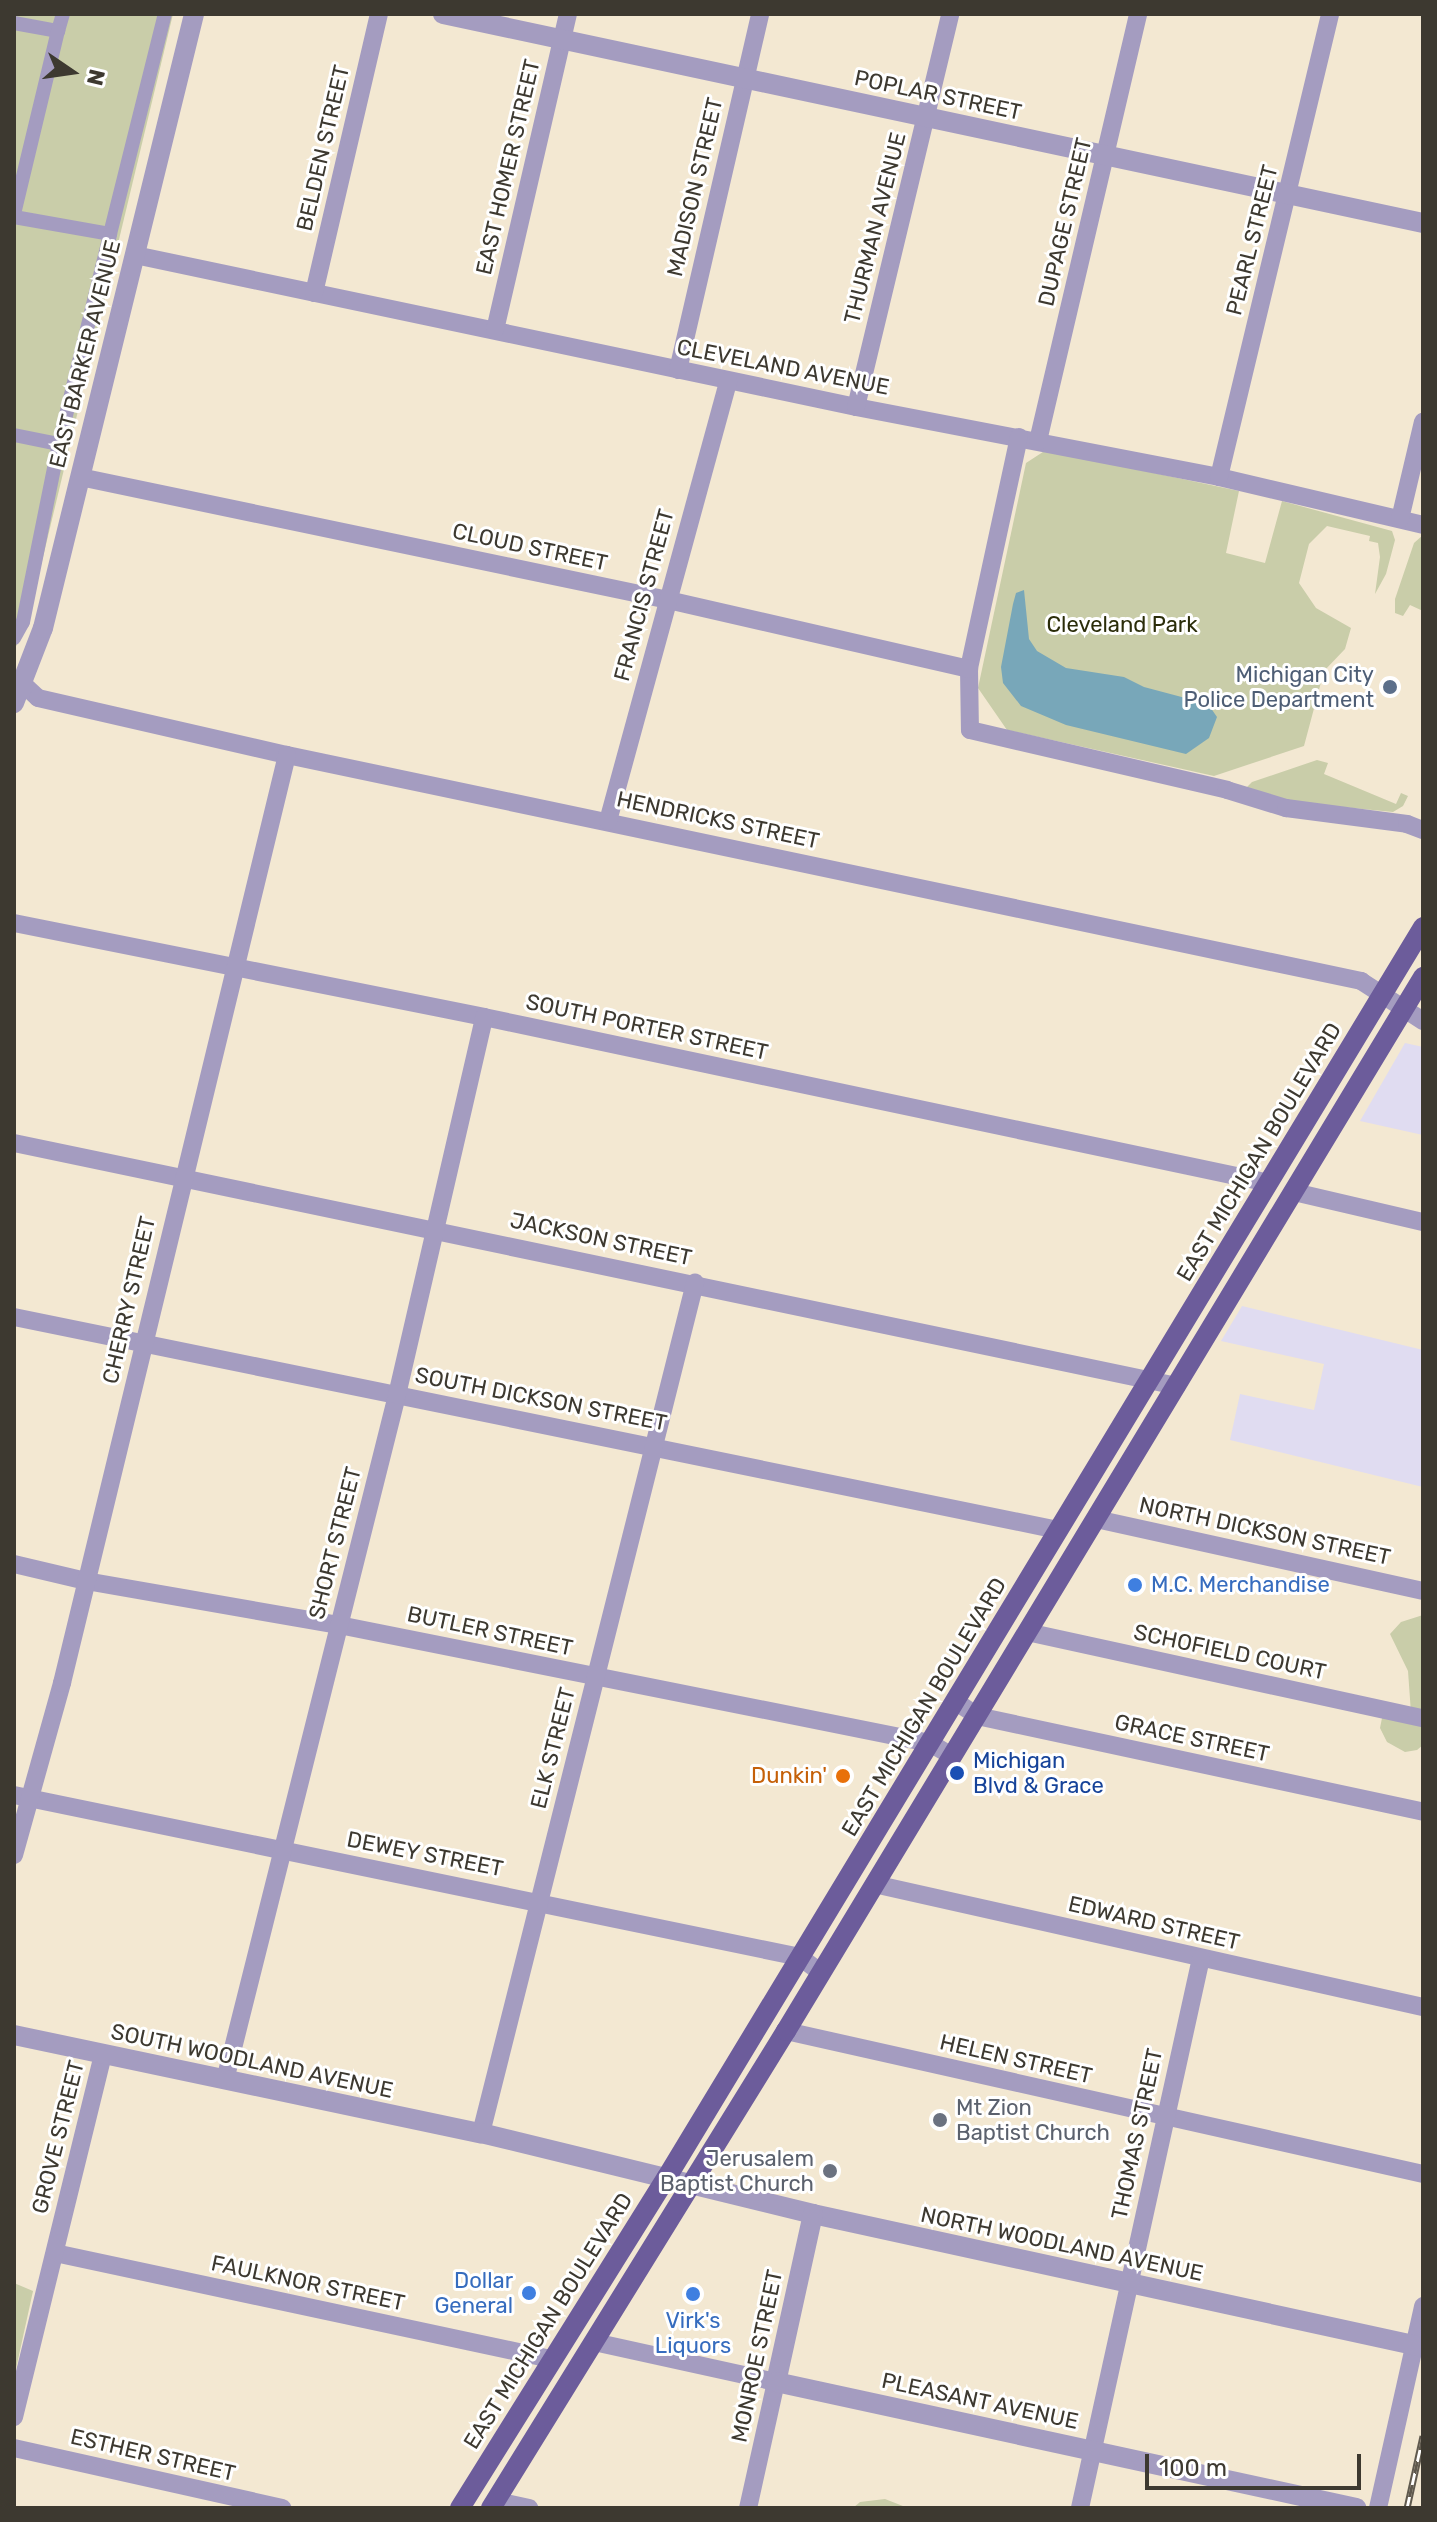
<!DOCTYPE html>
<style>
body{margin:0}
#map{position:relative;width:1437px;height:2522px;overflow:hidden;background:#f3e8d2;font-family:Rubik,sans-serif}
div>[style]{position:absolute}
.commercial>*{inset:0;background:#e0dcf1}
.green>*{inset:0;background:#c9cda9}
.water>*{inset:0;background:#78a7b9}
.pedestrian>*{height:14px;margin:-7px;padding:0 7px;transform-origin:7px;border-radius:7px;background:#a49cc0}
.minor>*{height:18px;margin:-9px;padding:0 9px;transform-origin:9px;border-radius:9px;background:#a49cc0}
.tertiary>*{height:20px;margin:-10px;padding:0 10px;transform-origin:10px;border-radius:10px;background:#a49cc0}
.primary>*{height:20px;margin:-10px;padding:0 10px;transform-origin:10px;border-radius:10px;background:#6c5c9b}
.rail>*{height:7px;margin-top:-3.5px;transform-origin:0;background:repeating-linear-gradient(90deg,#fff 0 12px,#5f594e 0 24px);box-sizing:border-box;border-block:2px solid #5f594e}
.dots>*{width:22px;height:22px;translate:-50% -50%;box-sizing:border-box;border:4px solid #fff;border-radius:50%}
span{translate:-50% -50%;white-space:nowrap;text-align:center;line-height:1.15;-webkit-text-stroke:6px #fff;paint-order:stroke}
.street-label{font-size:22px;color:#3d3930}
.park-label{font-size:22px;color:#2b2d0a}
.service-label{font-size:22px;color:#4e5e75}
.right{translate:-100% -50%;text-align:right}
.shop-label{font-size:22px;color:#366cbe}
.left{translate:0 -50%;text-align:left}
.transit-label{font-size:22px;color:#164399}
.food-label{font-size:22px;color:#c56008}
.worship-label{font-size:22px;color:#5b616d}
.frame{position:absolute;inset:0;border:16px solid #3d3930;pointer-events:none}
.north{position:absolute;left:32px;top:32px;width:80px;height:80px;-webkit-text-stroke:6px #fff;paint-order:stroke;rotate:103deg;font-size:22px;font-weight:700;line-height:32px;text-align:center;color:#3d3930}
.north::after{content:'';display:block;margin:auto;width:28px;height:36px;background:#3d3930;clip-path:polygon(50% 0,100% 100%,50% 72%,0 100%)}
.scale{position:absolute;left:1145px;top:2454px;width:216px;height:36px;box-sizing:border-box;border:4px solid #3d3930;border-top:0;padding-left:10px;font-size:24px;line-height:28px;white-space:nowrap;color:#3d3930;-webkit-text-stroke:6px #fff;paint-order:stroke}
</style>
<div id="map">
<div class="commercial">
<div style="clip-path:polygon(1405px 1043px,1423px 1047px,1423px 1135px,1360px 1121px)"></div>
<div style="clip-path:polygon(1242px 1306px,1423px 1350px,1423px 1487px,1230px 1440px,1240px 1394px,1314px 1410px,1324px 1364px,1221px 1341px)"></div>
</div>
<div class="green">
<div style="clip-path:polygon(14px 14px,173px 14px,26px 628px,14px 650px)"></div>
<div style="clip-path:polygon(1046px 450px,1239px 491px,1226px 553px,1265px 563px,1282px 501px,1392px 531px,1395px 540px,1386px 574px,1375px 594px,1380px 557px,1378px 543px,1369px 541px,1370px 536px,1327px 526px,1309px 544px,1299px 583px,1316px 608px,1351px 628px,1345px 649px,1324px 671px,1304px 746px,1214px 776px,1007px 730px,978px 688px,1026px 463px)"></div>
<div style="clip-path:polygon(1423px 535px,1423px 611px,1410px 605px,1403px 616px,1395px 613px,1395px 599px,1414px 543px)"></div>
<div style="clip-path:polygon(1317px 760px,1328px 763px,1324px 774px,1396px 804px,1401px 793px,1408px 796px,1403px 806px,1393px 812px,1292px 802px,1246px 788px,1252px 782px)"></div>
<div style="clip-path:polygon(1423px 1615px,1423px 1745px,1417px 1750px,1405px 1752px,1387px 1742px,1380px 1728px,1382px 1718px,1411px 1713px,1408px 1671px,1390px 1634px,1401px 1622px)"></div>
<div style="clip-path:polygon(14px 2283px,33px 2291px,14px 2378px)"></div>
<div style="clip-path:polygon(885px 2499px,908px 2508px,853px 2508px,860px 2502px)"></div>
</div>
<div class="water">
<div style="clip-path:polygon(1024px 590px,1029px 639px,1037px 651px,1066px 668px,1124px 677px,1144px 687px,1208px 704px,1217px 717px,1209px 738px,1186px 754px,1066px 725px,1021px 706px,1003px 683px,1001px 667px,1013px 604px,1016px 593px)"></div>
</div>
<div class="pedestrian">
<div style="left:14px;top:23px;width:45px;rotate:10.3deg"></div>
<div style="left:58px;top:31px;width:18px;rotate:-74deg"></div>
<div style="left:14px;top:214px;width:188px;rotate:-76.5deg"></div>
<div style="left:14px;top:217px;width:97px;rotate:10deg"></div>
<div style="left:110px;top:234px;width:227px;rotate:-76deg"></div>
<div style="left:14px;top:435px;width:46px;rotate:11.3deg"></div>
<div style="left:59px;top:444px;width:216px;rotate:-76.3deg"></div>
<div style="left:14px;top:638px;width:18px;rotate:-61deg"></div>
<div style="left:23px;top:622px;width:182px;rotate:-78.6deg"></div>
</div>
<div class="minor">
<div style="left:135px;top:255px;width:737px;rotate:11.9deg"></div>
<div style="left:856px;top:407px;width:370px;rotate:10.9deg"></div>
<div style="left:1219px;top:477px;width:210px;rotate:13.2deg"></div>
<div style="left:314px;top:293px;width:286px;rotate:-76.9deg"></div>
<div style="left:495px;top:330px;width:324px;rotate:-77deg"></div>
<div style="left:678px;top:370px;width:365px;rotate:-77deg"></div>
<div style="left:856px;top:407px;width:404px;rotate:-76.5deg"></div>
<div style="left:1019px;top:437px;width:237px;rotate:102.2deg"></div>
<div style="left:969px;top:669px;width:61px;rotate:89.1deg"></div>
<div style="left:970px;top:730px;width:264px;rotate:13.1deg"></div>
<div style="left:1227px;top:790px;width:62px;rotate:17deg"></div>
<div style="left:1286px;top:808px;width:122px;rotate:7.5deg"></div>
<div style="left:1407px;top:824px;width:17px;rotate:21deg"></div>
<div style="left:1038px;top:441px;width:439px;rotate:-76.8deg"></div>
<div style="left:80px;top:477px;width:601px;rotate:11.81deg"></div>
<div style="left:668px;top:600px;width:309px;rotate:12.9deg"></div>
<div style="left:1219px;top:477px;width:476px;rotate:-76.5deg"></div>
<div style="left:1400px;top:519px;width:100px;rotate:-76.7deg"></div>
<div style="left:22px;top:683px;width:22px;rotate:43deg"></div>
<div style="left:38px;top:698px;width:255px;rotate:12.9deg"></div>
<div style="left:287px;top:755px;width:1098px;rotate:11.88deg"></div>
<div style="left:1361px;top:981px;width:74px;rotate:32.8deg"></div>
<div style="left:608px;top:821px;width:456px;rotate:-74.7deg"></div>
<div style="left:14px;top:923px;width:479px;rotate:11.3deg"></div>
<div style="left:484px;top:1017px;width:802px;rotate:11.94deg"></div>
<div style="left:14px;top:1143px;width:1188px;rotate:11.8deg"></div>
<div style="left:1294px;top:1192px;width:132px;rotate:13.1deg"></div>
<div style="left:14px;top:1317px;width:1066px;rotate:11.53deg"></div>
<div style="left:1096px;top:1519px;width:335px;rotate:12.4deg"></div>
<div style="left:14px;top:1564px;width:74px;rotate:13.3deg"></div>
<div style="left:86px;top:1581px;width:257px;rotate:9.9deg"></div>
<div style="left:339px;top:1625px;width:603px;rotate:11.29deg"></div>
<div style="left:930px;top:1743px;width:26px;rotate:31deg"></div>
<div style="left:1027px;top:1632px;width:405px;rotate:12.3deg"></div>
<div style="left:955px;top:1701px;width:27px;rotate:34deg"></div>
<div style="left:977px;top:1716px;width:456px;rotate:12.1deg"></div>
<div style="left:14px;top:1795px;width:803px;rotate:11.65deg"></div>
<div style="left:800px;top:1957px;width:26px;rotate:37deg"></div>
<div style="left:14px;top:1855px;width:179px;rotate:-74.4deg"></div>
<div style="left:62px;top:1683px;width:955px;rotate:-76.37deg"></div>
<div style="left:874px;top:1884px;width:563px;rotate:12.63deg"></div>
<div style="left:786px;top:2031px;width:653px;rotate:12.65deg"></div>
<div style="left:225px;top:2080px;width:706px;rotate:-75.9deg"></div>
<div style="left:397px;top:1395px;width:388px;rotate:-77deg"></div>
<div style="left:481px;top:2133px;width:877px;rotate:-75.87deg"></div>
<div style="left:55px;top:2253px;width:507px;rotate:12.06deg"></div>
<div style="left:594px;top:2342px;width:186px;rotate:12.4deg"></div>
<div style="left:776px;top:2382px;width:129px;rotate:102.5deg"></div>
<div style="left:14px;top:2417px;width:373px;rotate:-76.2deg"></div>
<div style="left:14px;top:2448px;width:275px;rotate:12.6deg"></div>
<div style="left:496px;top:2501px;width:34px;rotate:12deg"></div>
<div style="left:1080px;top:2508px;width:563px;rotate:-77.59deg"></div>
<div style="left:1378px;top:2508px;width:207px;rotate:-77.4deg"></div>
</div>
<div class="tertiary">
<div style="left:443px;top:14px;width:1002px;rotate:12.04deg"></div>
<div style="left:14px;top:703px;width:80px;rotate:-68.9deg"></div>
<div style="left:43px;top:628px;width:632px;rotate:-76.18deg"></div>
<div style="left:14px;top:2035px;width:477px;rotate:11.9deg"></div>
<div style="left:481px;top:2133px;width:342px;rotate:13.7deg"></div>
<div style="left:813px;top:2214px;width:624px;rotate:12.3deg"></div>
<div style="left:813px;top:2214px;width:172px;rotate:102.4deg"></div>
<div style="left:776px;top:2382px;width:594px;rotate:12.26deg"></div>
</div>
<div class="primary">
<div style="left:460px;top:2508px;width:390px;rotate:-58deg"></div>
<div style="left:667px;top:2177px;width:1461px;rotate:-58.83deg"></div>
<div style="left:491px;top:2508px;width:561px;rotate:-58.27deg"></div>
<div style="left:786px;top:2031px;width:1232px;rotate:-58.85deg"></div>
</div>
<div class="rail">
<div style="left:1407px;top:2508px;width:74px;rotate:-77.5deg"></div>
</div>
<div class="dots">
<div style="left:1390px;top:687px;background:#5c6f8a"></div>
<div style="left:1135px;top:1585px;background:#3f7fe0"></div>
<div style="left:957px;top:1773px;background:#1a4fb4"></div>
<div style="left:843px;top:1776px;background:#e8710a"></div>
<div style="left:940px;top:2120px;background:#6b7280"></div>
<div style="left:830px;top:2171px;background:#6b7280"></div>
<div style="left:529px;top:2293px;background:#3f7fe0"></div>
<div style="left:693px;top:2294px;background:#3f7fe0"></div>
</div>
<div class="street-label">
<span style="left:938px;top:95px;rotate:12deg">POPLAR STREET</span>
<span style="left:323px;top:148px;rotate:-77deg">BELDEN STREET</span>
<span style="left:508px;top:167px;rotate:-77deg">EAST HOMER STREET</span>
<span style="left:695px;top:187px;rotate:-77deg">MADISON STREET</span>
<span style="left:1065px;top:222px;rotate:-77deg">DUPAGE STREET</span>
<span style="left:875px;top:228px;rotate:-76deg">THURMAN AVENUE</span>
<span style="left:1252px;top:240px;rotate:-76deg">PEARL STREET</span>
<span style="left:85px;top:354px;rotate:-76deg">EAST BARKER AVENUE</span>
<span style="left:783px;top:367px;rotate:11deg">CLEVELAND AVENUE</span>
<span style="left:530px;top:547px;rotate:12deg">CLOUD STREET</span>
<span style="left:644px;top:595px;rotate:-75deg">FRANCIS STREET</span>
<span style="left:718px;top:820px;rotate:12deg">HENDRICKS STREET</span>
<span style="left:647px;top:1027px;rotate:12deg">SOUTH PORTER STREET</span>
<span style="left:1259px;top:1152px;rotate:-59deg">EAST MICHIGAN BOULEVARD</span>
<span style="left:601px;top:1239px;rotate:12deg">JACKSON STREET</span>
<span style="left:129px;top:1300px;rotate:-77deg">CHERRY STREET</span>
<span style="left:541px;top:1399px;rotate:11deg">SOUTH DICKSON STREET</span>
<span style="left:1265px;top:1531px;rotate:12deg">NORTH DICKSON STREET</span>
<span style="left:335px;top:1543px;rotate:-76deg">SHORT STREET</span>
<span style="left:490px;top:1631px;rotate:12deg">BUTLER STREET</span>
<span style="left:1230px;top:1652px;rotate:12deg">SCHOFIELD COURT</span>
<span style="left:924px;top:1707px;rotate:-59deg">EAST MICHIGAN BOULEVARD</span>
<span style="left:1192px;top:1738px;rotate:12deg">GRACE STREET</span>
<span style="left:553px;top:1748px;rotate:-76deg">ELK STREET</span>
<span style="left:425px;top:1854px;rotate:11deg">DEWEY STREET</span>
<span style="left:1154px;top:1923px;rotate:13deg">EDWARD STREET</span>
<span style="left:1016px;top:2059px;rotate:13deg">HELEN STREET</span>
<span style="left:252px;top:2061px;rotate:12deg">SOUTH WOODLAND AVENUE</span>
<span style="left:1137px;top:2134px;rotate:-78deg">THOMAS STREET</span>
<span style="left:58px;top:2137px;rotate:-76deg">GROVE STREET</span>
<span style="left:1062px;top:2244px;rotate:12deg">NORTH WOODLAND AVENUE</span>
<span style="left:308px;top:2283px;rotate:12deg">FAULKNOR STREET</span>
<span style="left:548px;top:2321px;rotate:-58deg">EAST MICHIGAN BOULEVARD</span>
<span style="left:757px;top:2356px;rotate:-78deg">MONROE STREET</span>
<span style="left:980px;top:2401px;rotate:12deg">PLEASANT AVENUE</span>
<span style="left:153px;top:2455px;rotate:13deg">ESTHER STREET</span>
</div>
<div class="park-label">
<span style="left:1122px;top:625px">Cleveland Park</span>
</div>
<div class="service-label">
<span class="right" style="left:1374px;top:687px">Michigan City<br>Police Department</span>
</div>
<div class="shop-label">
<span class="left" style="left:1151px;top:1585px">M.C. Merchandise</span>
<span class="right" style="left:513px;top:2293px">Dollar<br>General</span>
<span style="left:693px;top:2333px">Virk's<br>Liquors</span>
</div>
<div class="transit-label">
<span class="left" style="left:973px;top:1773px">Michigan<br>Blvd &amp; Grace</span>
</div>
<div class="food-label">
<span class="right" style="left:827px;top:1776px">Dunkin'</span>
</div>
<div class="worship-label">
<span class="left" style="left:956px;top:2120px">Mt Zion<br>Baptist Church</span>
<span class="right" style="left:814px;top:2171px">Jerusalem<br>Baptist Church</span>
</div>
<div class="frame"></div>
<div class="north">N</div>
<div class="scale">100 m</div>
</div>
